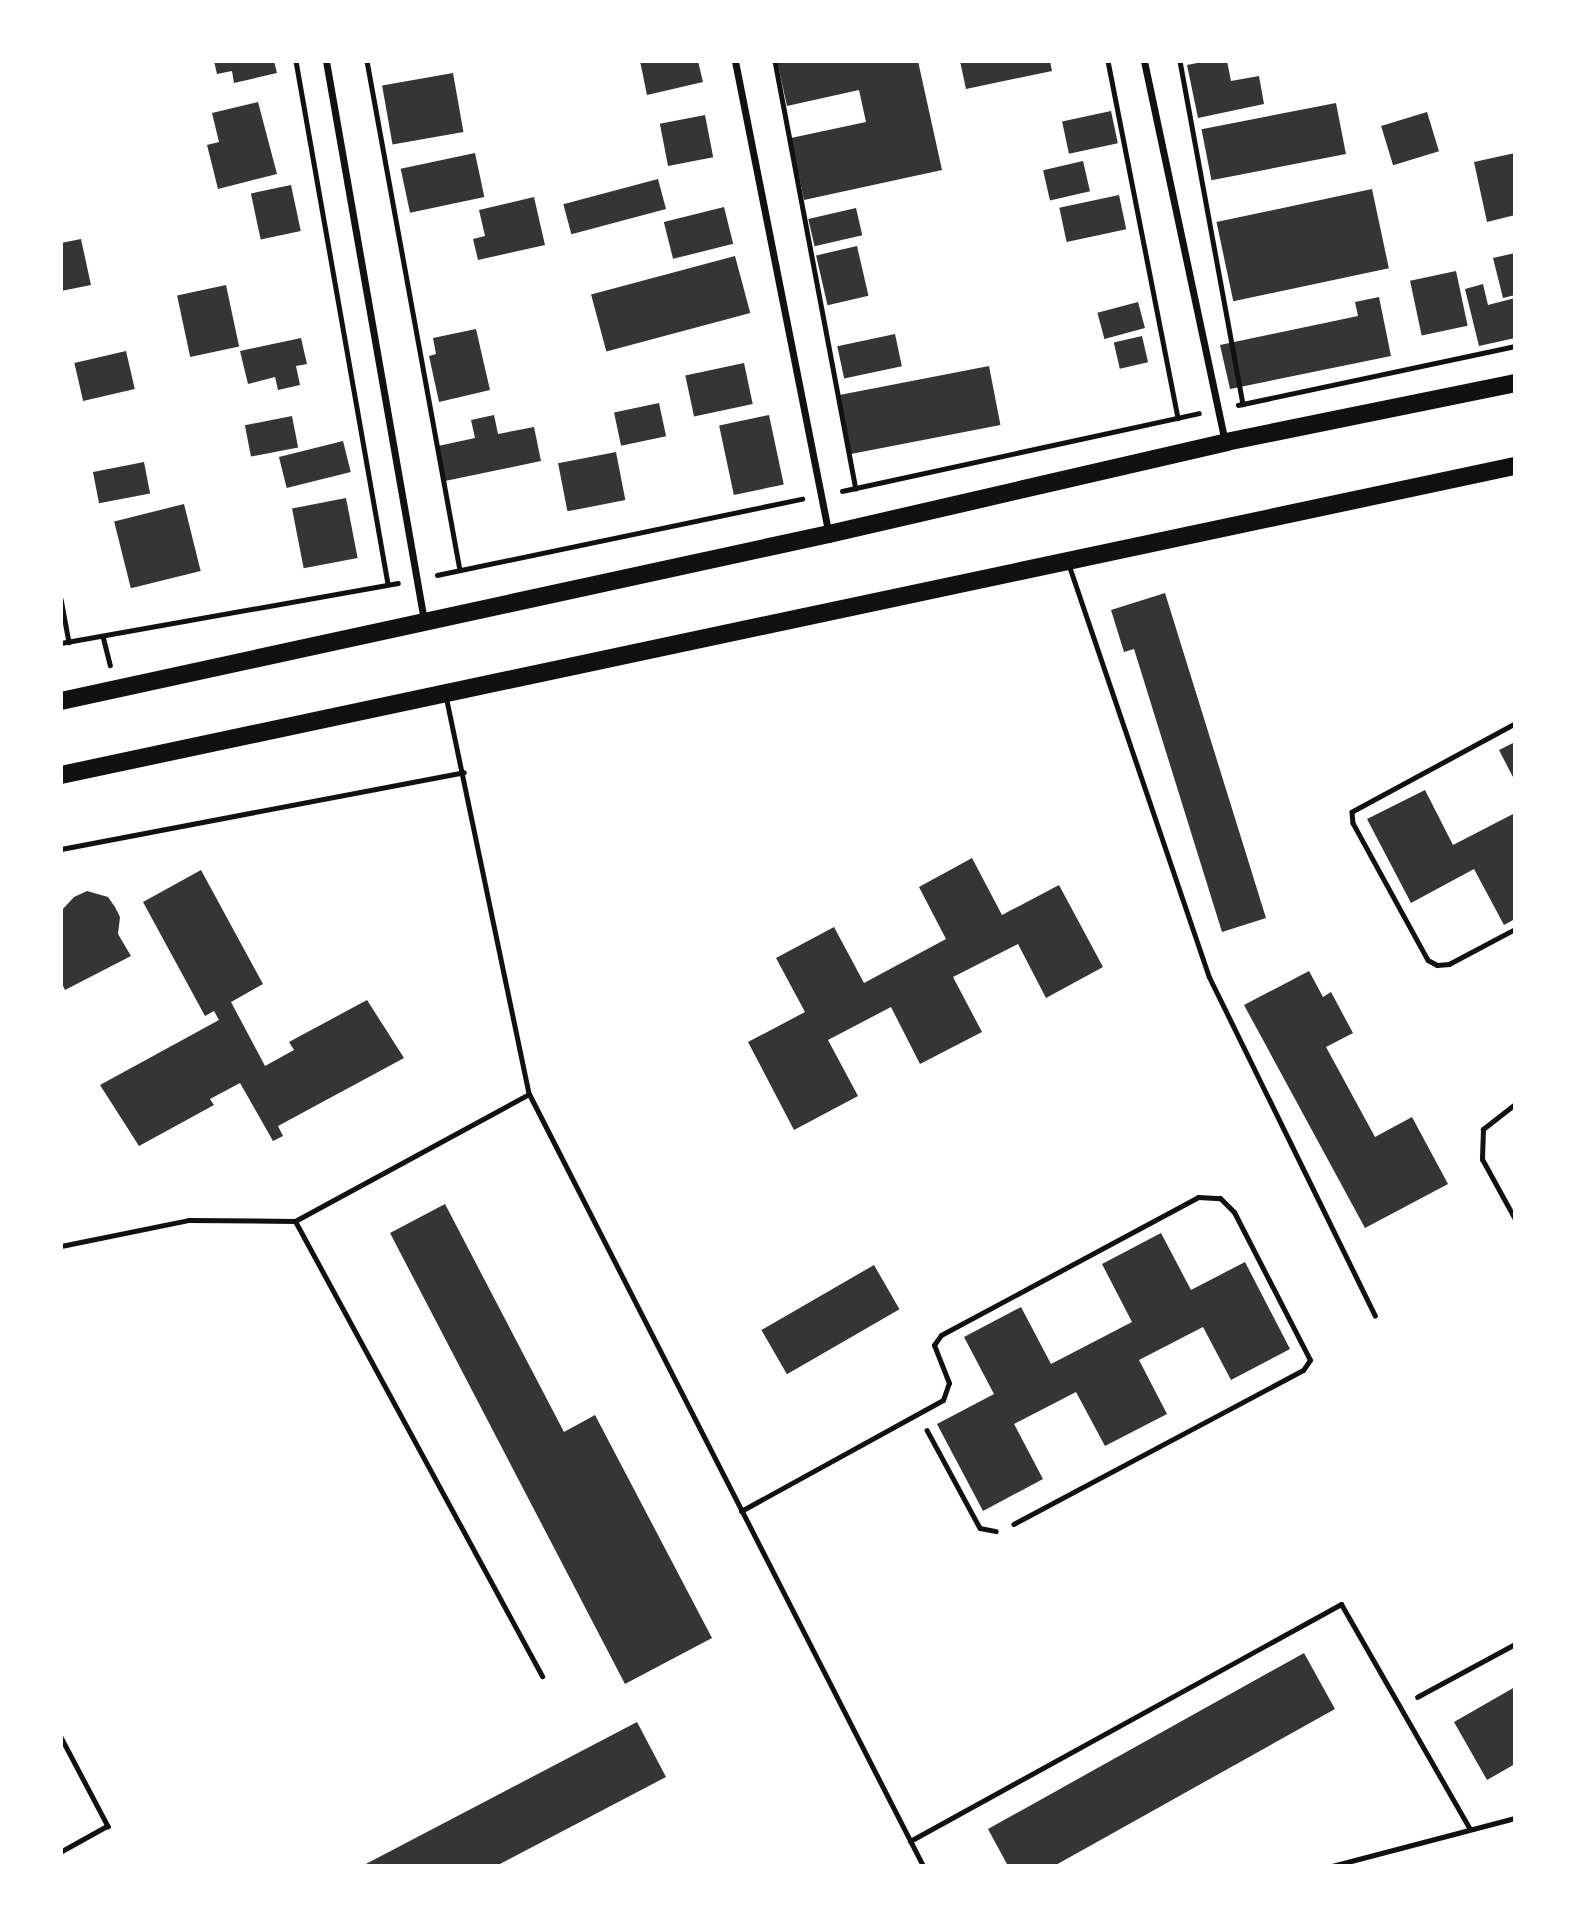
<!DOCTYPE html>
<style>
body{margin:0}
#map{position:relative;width:1576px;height:1927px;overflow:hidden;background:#fff;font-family:"Roboto Condensed",sans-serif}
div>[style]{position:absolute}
.building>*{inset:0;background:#353535;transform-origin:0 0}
.path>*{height:4.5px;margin:-2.25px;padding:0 2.25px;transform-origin:2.25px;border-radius:2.25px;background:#111}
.service>*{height:5px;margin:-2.5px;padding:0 2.5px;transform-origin:2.5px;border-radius:2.5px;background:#111}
.minor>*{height:7px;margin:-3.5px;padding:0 3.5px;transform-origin:3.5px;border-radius:3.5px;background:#111}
.primary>*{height:18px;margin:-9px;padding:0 9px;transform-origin:9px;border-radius:9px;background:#111}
span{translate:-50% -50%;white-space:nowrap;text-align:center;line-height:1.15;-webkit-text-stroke:6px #fff;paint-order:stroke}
.frame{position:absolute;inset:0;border:63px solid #fff;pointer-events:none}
</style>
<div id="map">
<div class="building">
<div style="clip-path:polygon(214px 61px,274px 61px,277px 73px,234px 83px,232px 71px,217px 74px)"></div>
<div style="clip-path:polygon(640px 61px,698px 61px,703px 82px,647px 95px)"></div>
<div style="clip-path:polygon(777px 61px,918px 61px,942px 170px,804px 200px,791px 138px,866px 122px,859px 90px,787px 106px)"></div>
<div style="clip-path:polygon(960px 61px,1050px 61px,1052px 71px,966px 89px)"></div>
<div style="clip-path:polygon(1207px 61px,1227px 61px,1231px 81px,1259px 76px,1264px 104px,1198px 118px,1187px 65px)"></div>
<div style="left:453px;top:73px;width:60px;height:72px;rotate:80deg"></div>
<div style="clip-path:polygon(258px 102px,277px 174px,218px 189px,207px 145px,219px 142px,212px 113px)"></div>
<div style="left:1336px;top:103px;width:52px;height:137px;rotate:79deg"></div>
<div style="left:1111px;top:111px;width:33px;height:50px;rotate:78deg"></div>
<div style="left:1427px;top:112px;width:41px;height:48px;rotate:73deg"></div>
<div style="left:705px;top:115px;width:43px;height:46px;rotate:79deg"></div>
<div style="left:475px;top:153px;width:45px;height:76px;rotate:78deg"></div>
<div style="clip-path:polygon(1515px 153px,1515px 215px,1487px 222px,1474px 162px)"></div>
<div style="left:1083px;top:161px;width:31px;height:41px;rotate:77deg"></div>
<div style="left:658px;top:179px;width:31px;height:98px;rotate:75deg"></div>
<div style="left:291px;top:185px;width:47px;height:41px;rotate:78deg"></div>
<div style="left:1372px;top:189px;width:81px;height:159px;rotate:78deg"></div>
<div style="left:1119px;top:195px;width:35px;height:61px;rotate:78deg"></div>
<div style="clip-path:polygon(534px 197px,545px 245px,478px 260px,473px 239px,485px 236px,479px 210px)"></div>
<div style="left:724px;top:207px;width:38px;height:62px;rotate:76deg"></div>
<div style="left:856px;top:208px;width:28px;height:49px;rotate:77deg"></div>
<div style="clip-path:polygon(81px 239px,91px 285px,61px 291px,61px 243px)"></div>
<div style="left:857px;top:246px;width:51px;height:42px;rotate:77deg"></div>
<div style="clip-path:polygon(1515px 253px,1515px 295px,1503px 298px,1493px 258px)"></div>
<div style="left:735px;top:256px;width:59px;height:149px;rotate:75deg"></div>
<div style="left:1456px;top:271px;width:56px;height:47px;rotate:78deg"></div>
<div style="clip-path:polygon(1483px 284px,1488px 305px,1515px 298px,1515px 338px,1479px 346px,1465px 289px)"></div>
<div style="left:226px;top:285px;width:63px;height:50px;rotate:78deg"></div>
<div style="clip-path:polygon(1379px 297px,1391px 356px,1230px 389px,1220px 345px,1358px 316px,1355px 302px)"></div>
<div style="left:1138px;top:302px;width:27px;height:42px;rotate:75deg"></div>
<div style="clip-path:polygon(476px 329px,490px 390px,439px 402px,429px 356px,436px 354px,433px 338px)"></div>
<div style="left:895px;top:334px;width:33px;height:59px;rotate:78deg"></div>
<div style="left:1142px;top:336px;width:27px;height:29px;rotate:77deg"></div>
<div style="clip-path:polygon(301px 338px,307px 364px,296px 366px,300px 385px,278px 390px,275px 377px,248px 384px,240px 351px)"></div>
<div style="left:126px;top:351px;width:39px;height:53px;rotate:77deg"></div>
<div style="left:744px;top:363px;width:42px;height:60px;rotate:78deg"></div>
<div style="left:989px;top:366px;width:60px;height:155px;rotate:79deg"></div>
<div style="left:659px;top:403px;width:34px;height:46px;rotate:78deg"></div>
<div style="clip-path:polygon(494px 415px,498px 434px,534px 427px,541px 461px,445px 481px,438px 446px,475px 438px,471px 420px)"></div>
<div style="left:769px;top:415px;width:71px;height:51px;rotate:78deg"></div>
<div style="left:292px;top:416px;width:32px;height:48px;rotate:79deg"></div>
<div style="left:343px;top:441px;width:32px;height:66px;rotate:76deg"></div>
<div style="left:616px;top:452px;width:49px;height:59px;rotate:79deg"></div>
<div style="left:144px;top:462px;width:32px;height:52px;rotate:79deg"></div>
<div style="left:346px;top:498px;width:61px;height:55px;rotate:79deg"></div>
<div style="left:184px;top:504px;width:69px;height:72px;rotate:76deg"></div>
<div style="clip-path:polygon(1165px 593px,1266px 918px,1222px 932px,1134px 649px,1124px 652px,1111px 610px)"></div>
<div style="clip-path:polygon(1515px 742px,1515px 781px,1499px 750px)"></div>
<div style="clip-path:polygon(1425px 790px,1453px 845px,1515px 813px,1515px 919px,1504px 925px,1474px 869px,1411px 903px,1367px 819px)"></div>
<div style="clip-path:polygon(972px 858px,1002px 915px,1059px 885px,1103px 967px,1046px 998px,1018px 944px,953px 977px,982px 1032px,920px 1064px,891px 1007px,828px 1040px,858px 1096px,794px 1130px,748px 1042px,805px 1012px,776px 958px,834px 927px,864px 983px,946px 939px,919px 887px)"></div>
<div style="clip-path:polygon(201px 870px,263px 984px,231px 1002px,265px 1066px,294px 1050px,289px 1042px,367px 1000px,404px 1058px,278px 1126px,283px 1136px,273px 1141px,240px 1083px,210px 1099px,214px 1105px,139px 1146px,100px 1085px,219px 1020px,214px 1011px,205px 1016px,143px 902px)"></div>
<div style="clip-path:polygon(87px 891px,108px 897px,115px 907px,120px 917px,118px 934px,131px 956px,65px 990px,61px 982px,61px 911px,74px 897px)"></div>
<div style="clip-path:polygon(1309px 971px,1323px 997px,1331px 992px,1353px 1033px,1326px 1047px,1375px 1137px,1412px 1117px,1448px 1184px,1365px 1228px,1244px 1005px)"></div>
<div style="clip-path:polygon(445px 1204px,564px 1432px,595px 1415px,712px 1638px,625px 1684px,390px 1233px)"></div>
<div style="clip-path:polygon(1161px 1233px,1191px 1290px,1245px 1262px,1290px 1349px,1231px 1380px,1203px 1327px,1139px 1360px,1167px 1414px,1105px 1446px,1076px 1392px,1014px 1424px,1043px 1479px,983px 1511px,937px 1424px,994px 1394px,964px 1337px,1021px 1307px,1051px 1364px,1132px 1322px,1102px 1264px)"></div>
<div style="left:874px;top:1265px;width:51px;height:130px;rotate:60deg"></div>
<div style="clip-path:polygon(1304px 1653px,1335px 1709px,1054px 1866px,1008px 1866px,988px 1829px)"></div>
<div style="clip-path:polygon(1515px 1687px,1515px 1764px,1487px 1780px,1454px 1722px)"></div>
<div style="clip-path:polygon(637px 1722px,666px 1777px,496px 1866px,362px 1866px)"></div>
</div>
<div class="path">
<div style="left:296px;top:61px;width:531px;rotate:80.02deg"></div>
<div style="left:367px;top:61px;width:517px;rotate:79.65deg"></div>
<div style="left:775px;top:61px;width:435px;rotate:79.3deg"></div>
<div style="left:1108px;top:61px;width:364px;rotate:78.9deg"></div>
<div style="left:1180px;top:61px;width:349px;rotate:79.6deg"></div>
<div style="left:1238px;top:405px;width:283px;rotate:-12deg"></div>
<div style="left:842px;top:491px;width:365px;rotate:-12.3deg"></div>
<div style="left:437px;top:575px;width:373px;rotate:-11.8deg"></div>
<div style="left:61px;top:599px;width:44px;rotate:79.5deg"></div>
<div style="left:103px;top:636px;width:30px;rotate:76deg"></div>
<div style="left:61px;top:643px;width:342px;rotate:-10.1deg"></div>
<div style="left:1515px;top:724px;width:185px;rotate:151.6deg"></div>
<div style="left:1352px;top:812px;width:11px;rotate:85deg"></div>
<div style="left:1353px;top:823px;width:156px;rotate:61.3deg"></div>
<div style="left:1428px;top:960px;width:10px;rotate:29deg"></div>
<div style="left:1437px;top:965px;width:12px;rotate:-5deg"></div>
<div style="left:1449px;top:964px;width:75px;rotate:-27.9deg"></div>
<div style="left:927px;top:1430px;width:111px;rotate:61.6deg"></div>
<div style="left:980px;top:1528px;width:16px;rotate:11deg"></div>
<div style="left:1417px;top:1697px;width:111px;rotate:-28.4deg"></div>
<div style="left:61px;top:1737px;width:101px;rotate:62.2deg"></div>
<div style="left:108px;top:1826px;width:54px;rotate:151deg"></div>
</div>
<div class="service">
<div style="left:1068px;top:563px;width:437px;rotate:71.2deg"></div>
<div style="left:1209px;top:977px;width:377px;rotate:63.9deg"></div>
<div style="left:446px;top:698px;width:405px;rotate:78.2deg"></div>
<div style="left:529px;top:1094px;width:867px;rotate:62.96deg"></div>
<div style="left:61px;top:849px;width:410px;rotate:-10.8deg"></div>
<div style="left:1515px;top:1104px;width:41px;rotate:142deg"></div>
<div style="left:1483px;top:1129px;width:30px;rotate:92deg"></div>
<div style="left:1482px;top:1159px;width:68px;rotate:61.2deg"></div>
<div style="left:295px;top:1221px;width:518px;rotate:61.5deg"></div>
<div style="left:61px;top:1246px;width:131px;rotate:-11.5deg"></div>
<div style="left:189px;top:1220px;width:106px;rotate:0.5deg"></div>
<div style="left:295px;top:1221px;width:266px;rotate:-28.5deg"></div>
<div style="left:741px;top:1511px;width:230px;rotate:-28.8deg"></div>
<div style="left:943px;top:1400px;width:18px;rotate:-71deg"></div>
<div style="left:949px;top:1383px;width:41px;rotate:-111.5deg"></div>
<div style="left:934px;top:1345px;width:12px;rotate:-55deg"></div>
<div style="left:941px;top:1335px;width:292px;rotate:-28.2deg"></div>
<div style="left:1198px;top:1197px;width:22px;rotate:3deg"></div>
<div style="left:1220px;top:1198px;width:20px;rotate:45deg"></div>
<div style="left:1234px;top:1212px;width:166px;rotate:62.8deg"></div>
<div style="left:1310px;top:1360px;width:12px;rotate:125deg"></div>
<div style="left:1303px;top:1370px;width:328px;rotate:152deg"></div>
<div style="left:910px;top:1841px;width:492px;rotate:-28.8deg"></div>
<div style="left:1341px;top:1604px;width:259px;rotate:60.2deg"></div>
<div style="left:1332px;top:1866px;width:189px;rotate:-14.7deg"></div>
</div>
<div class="minor">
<div style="left:326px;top:61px;width:569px;rotate:80.07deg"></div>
<div style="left:735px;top:61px;width:482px;rotate:78.8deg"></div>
<div style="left:1144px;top:61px;width:390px;rotate:78deg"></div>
</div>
<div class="primary">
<div style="left:61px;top:701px;width:786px;rotate:-12.27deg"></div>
<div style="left:829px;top:534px;width:408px;rotate:-13deg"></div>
<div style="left:1226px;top:442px;width:295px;rotate:-11.5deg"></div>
<div style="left:61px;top:775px;width:1486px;rotate:-12deg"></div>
</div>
<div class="frame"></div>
</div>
